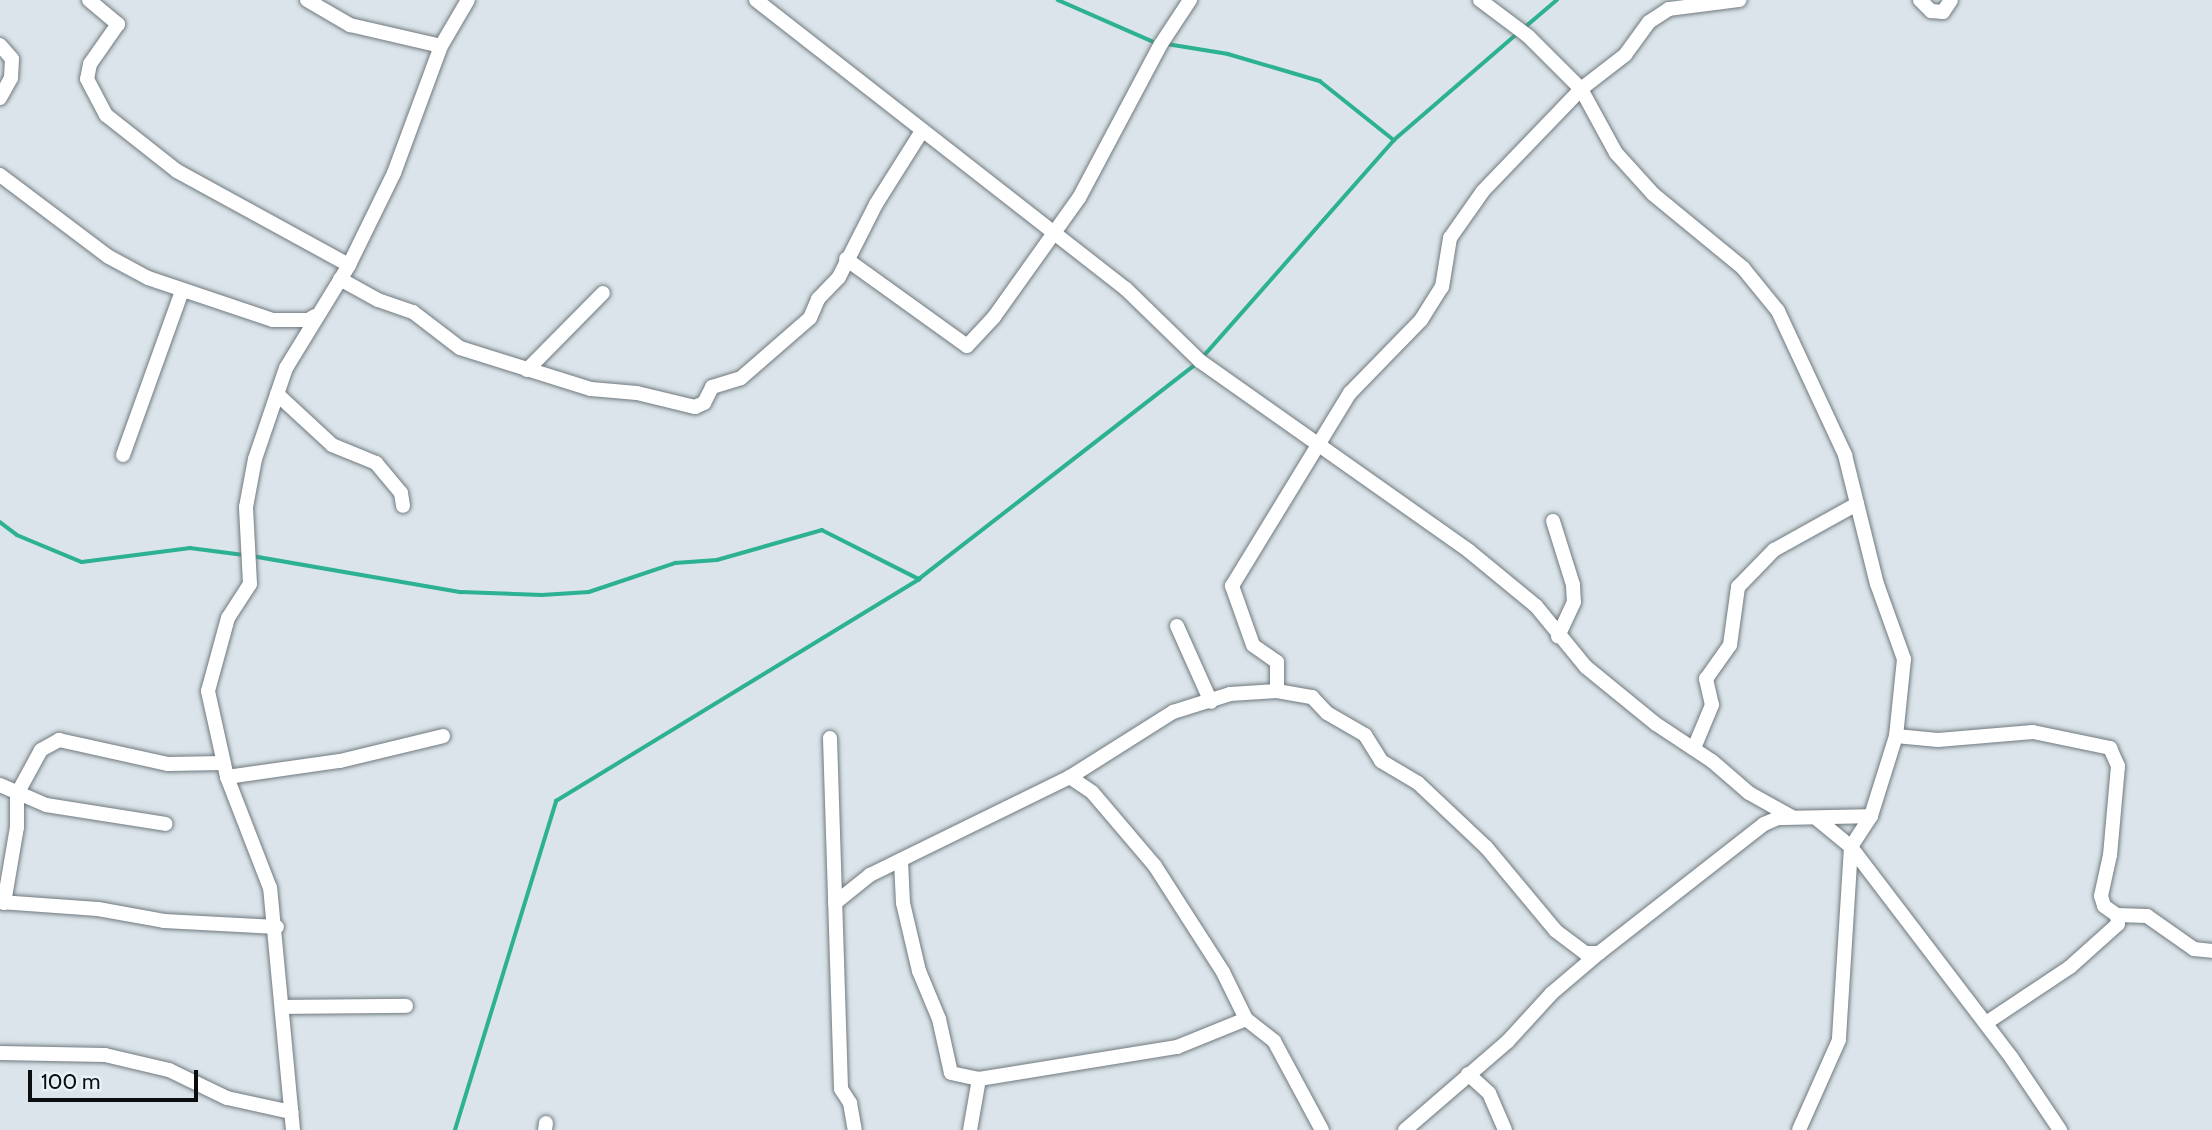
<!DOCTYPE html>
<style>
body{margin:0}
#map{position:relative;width:2212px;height:1130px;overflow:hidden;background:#dae4ea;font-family:Cabin,sans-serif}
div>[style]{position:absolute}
.stream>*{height:3.5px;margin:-1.75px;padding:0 1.75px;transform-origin:1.75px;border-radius:1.75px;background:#2cb192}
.roads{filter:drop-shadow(0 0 2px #70797f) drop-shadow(0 0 2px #70797f)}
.minor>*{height:14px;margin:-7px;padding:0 7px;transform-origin:7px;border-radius:7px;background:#fff}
span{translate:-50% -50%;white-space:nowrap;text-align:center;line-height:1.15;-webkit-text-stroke:5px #e7f1f8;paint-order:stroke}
.scale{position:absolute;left:28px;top:1070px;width:170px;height:32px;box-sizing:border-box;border:4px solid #0b0e10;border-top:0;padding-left:9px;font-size:21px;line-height:24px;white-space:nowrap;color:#0b0e10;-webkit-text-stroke:5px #e7f1f8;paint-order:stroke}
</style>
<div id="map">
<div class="stream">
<div style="left:1058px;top:0;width:107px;rotate:23.7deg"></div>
<div style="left:1524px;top:28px;width:43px;rotate:-40.3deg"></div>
<div style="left:1167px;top:44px;width:62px;rotate:9.3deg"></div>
<div style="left:1228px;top:54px;width:96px;rotate:16.4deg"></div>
<div style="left:1320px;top:81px;width:95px;rotate:38.6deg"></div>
<div style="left:1202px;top:358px;width:290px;rotate:-48.6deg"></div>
<div style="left:1394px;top:140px;width:164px;rotate:-40.8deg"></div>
<div style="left:0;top:522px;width:21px;rotate:37deg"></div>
<div style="left:17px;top:535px;width:70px;rotate:22.6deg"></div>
<div style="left:82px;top:562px;width:109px;rotate:-7.4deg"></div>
<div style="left:190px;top:548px;width:54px;rotate:7.4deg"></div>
<div style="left:252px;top:556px;width:212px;rotate:9.8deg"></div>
<div style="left:461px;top:592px;width:81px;rotate:2.1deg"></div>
<div style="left:542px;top:595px;width:47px;rotate:-3.7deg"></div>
<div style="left:589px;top:592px;width:91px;rotate:-18.6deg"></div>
<div style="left:675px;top:563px;width:42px;rotate:-4.1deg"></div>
<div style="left:717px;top:560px;width:109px;rotate:-15.9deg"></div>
<div style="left:822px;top:530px;width:109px;rotate:26.8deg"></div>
<div style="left:455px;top:1130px;width:344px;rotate:-72.9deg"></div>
<div style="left:556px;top:801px;width:426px;rotate:-31.4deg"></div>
<div style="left:919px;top:579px;width:352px;rotate:-37.8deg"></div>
</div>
<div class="roads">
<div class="minor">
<div style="left:89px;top:0;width:38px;rotate:40deg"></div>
<div style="left:118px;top:24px;width:49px;rotate:125deg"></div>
<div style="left:90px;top:64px;width:15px;rotate:101deg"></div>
<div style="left:87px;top:79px;width:41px;rotate:62.2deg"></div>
<div style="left:106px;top:115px;width:90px;rotate:38.3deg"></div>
<div style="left:177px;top:171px;width:196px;rotate:28.7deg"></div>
<div style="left:307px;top:0;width:50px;rotate:30.2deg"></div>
<div style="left:350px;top:25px;width:93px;rotate:13deg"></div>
<div style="left:756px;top:0;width:469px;rotate:38deg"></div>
<div style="left:1126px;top:289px;width:103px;rotate:44.2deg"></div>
<div style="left:1200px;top:361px;width:329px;rotate:35.2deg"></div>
<div style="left:1469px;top:551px;width:87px;rotate:39.4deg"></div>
<div style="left:1536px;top:606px;width:79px;rotate:50.7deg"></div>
<div style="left:1586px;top:667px;width:90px;rotate:39.2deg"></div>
<div style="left:1656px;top:724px;width:67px;rotate:33.5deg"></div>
<div style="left:1712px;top:761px;width:49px;rotate:40.9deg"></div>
<div style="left:1749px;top:793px;width:49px;rotate:29.2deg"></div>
<div style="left:1480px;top:0;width:60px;rotate:36.9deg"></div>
<div style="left:1528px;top:36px;width:75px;rotate:45deg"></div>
<div style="left:1581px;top:89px;width:73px;rotate:61.3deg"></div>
<div style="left:1616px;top:153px;width:55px;rotate:47.9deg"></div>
<div style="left:1653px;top:194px;width:117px;rotate:39.4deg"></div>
<div style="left:1743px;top:268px;width:55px;rotate:50.9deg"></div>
<div style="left:1778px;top:311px;width:159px;rotate:65deg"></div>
<div style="left:1845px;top:455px;width:133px;rotate:76.1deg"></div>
<div style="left:1877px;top:584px;width:80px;rotate:70.2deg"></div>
<div style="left:1904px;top:659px;width:77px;rotate:95.9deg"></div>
<div style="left:1896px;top:736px;width:84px;rotate:107.4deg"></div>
<div style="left:1871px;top:816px;width:37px;rotate:123deg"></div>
<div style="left:1851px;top:847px;width:193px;rotate:93.6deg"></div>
<div style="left:1839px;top:1040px;width:98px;rotate:114deg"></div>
<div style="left:1920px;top:0;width:16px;rotate:45deg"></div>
<div style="left:1931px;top:11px;width:12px;rotate:5deg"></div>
<div style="left:1943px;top:12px;width:14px;rotate:-56deg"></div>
<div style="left:0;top:45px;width:18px;rotate:49deg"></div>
<div style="left:12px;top:59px;width:19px;rotate:93deg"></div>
<div style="left:11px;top:78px;width:23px;rotate:119deg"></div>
<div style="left:0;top:175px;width:136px;rotate:37deg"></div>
<div style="left:109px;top:257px;width:44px;rotate:28.3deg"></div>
<div style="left:148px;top:278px;width:132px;rotate:18.6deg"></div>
<div style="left:273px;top:320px;width:35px"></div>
<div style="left:308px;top:320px;width:8px;rotate:-30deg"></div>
<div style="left:846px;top:259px;width:149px;rotate:35.7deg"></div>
<div style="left:967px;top:346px;width:40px;rotate:-47deg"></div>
<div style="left:994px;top:317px;width:146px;rotate:-54.5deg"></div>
<div style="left:1079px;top:198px;width:174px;rotate:-62deg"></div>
<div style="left:1161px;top:44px;width:53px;rotate:-56.6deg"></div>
<div style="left:340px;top:279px;width:43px;rotate:28.9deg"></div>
<div style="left:378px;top:300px;width:37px;rotate:19deg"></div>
<div style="left:413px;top:312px;width:59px;rotate:37.5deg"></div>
<div style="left:460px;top:348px;width:137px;rotate:17.4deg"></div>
<div style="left:591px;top:389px;width:46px;rotate:5deg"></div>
<div style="left:637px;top:393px;width:60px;rotate:13.6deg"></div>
<div style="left:695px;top:407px;width:10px;rotate:-24deg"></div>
<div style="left:704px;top:403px;width:18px;rotate:-63deg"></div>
<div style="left:712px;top:387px;width:30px;rotate:-17deg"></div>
<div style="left:741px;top:378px;width:91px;rotate:-41deg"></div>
<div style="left:810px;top:318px;width:21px;rotate:-67deg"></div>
<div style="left:818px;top:299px;width:30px;rotate:-46deg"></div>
<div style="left:839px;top:277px;width:82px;rotate:-63.1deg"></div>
<div style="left:876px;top:204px;width:86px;rotate:-57.8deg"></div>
<div style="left:527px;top:370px;width:108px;rotate:-45.4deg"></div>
<div style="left:277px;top:394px;width:75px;rotate:42.8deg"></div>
<div style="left:332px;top:445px;width:48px;rotate:22.2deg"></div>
<div style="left:376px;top:463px;width:39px;rotate:50deg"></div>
<div style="left:401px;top:493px;width:13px;rotate:81deg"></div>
<div style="left:123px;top:455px;width:174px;rotate:-70.2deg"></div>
<div style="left:1553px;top:521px;width:67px;rotate:72.6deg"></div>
<div style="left:1573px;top:585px;width:17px;rotate:87deg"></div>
<div style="left:1574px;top:602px;width:38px;rotate:115deg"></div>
<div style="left:1177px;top:626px;width:83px;rotate:65.9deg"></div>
<div style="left:1277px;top:691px;width:29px;rotate:-90deg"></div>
<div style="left:1277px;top:662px;width:29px;rotate:-145deg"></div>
<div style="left:1253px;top:645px;width:63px;rotate:-109.6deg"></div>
<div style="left:1232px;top:586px;width:226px;rotate:-58.6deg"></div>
<div style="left:1350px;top:393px;width:102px;rotate:-45.8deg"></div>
<div style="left:1421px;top:320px;width:39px;rotate:-58deg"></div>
<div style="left:1442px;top:287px;width:50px;rotate:-80.7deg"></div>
<div style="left:1450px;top:238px;width:57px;rotate:-54.9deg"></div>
<div style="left:1483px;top:191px;width:141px;rotate:-46.1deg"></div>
<div style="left:1581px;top:89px;width:56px;rotate:-37.7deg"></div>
<div style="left:1625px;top:55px;width:41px;rotate:-54deg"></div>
<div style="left:1649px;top:22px;width:24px;rotate:-33deg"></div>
<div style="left:1669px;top:9px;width:71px;rotate:-7.3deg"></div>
<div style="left:1896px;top:736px;width:42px;rotate:5.4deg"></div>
<div style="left:1938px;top:740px;width:95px;rotate:-4.8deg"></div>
<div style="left:2033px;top:732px;width:79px;rotate:11.7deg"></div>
<div style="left:2110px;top:748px;width:20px;rotate:66deg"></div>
<div style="left:2118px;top:766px;width:89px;rotate:95.1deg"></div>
<div style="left:2110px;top:855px;width:42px;rotate:102.4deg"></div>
<div style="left:2101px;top:896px;width:10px;rotate:73deg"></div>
<div style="left:2104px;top:906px;width:16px;rotate:35deg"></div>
<div style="left:2117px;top:915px;width:30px;rotate:2deg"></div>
<div style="left:2147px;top:916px;width:57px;rotate:35.1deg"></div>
<div style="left:2194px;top:949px;width:18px;rotate:6deg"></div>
<div style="left:830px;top:738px;width:351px;rotate:88.2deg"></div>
<div style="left:841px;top:1089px;width:17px;rotate:57deg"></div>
<div style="left:850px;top:1103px;width:27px;rotate:80deg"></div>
<div style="left:1694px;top:748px;width:47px;rotate:-67.3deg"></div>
<div style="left:1712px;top:705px;width:27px;rotate:-103deg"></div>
<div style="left:1706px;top:679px;width:42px;rotate:-54.8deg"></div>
<div style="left:1730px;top:645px;width:59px;rotate:-82.1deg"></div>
<div style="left:1738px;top:587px;width:52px;rotate:-45.8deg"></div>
<div style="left:1774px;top:550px;width:95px;rotate:-29deg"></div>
<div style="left:227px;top:777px;width:114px;rotate:-8.1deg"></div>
<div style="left:340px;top:761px;width:106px;rotate:-13.6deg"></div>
<div style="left:0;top:785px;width:50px;rotate:23.5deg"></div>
<div style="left:46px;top:805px;width:121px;rotate:9deg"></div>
<div style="left:1816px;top:818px;width:45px;rotate:39.6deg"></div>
<div style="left:1851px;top:847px;width:264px;rotate:52.7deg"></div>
<div style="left:2011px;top:1057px;width:88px;rotate:56.1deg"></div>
<div style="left:901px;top:861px;width:42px;rotate:87.3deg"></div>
<div style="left:903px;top:903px;width:70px;rotate:76.8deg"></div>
<div style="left:919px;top:971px;width:52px;rotate:67.4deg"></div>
<div style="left:939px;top:1019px;width:55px;rotate:77.5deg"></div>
<div style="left:951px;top:1073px;width:29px;rotate:12deg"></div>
<div style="left:0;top:902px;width:98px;rotate:4.1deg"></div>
<div style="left:98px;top:909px;width:67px;rotate:10.3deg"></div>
<div style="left:164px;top:921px;width:113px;rotate:3deg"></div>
<div style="left:4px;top:903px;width:77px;rotate:-80.3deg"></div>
<div style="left:17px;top:827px;width:33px;rotate:-90deg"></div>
<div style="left:17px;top:794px;width:50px;rotate:-61.4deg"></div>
<div style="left:41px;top:750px;width:21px;rotate:-29deg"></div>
<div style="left:59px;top:740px;width:112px;rotate:12.4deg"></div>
<div style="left:168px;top:764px;width:55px;rotate:-1deg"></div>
<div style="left:835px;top:903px;width:45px;rotate:-38.7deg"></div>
<div style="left:870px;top:875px;width:223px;rotate:-26.1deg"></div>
<div style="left:1070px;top:777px;width:122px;rotate:-32.3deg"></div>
<div style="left:1173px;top:712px;width:60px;rotate:-17.5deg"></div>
<div style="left:1230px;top:694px;width:47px;rotate:-3.7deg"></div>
<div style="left:1277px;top:691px;width:36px;rotate:10deg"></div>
<div style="left:1312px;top:697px;width:22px;rotate:47deg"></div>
<div style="left:1327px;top:713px;width:44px;rotate:30.1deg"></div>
<div style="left:1365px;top:735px;width:31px;rotate:58deg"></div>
<div style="left:1381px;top:761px;width:43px;rotate:30.7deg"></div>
<div style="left:1418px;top:783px;width:93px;rotate:43.3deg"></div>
<div style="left:1486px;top:847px;width:109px;rotate:50.2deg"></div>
<div style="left:1556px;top:931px;width:36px;rotate:37deg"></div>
<div style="left:1585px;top:953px;width:14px"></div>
<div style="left:1599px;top:953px;width:209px;rotate:-38deg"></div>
<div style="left:1764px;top:824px;width:15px;rotate:-23deg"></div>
<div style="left:1778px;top:818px;width:93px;rotate:-1.2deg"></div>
<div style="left:282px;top:1007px;width:124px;rotate:-0.5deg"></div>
<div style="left:1246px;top:1019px;width:36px;rotate:38deg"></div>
<div style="left:1274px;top:1041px;width:101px;rotate:61.7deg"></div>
<div style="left:1986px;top:1023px;width:101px;rotate:-33.7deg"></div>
<div style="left:2070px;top:967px;width:64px;rotate:-41.9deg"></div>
<div style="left:2118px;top:924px;width:9px;rotate:-96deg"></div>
<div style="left:0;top:1053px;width:105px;rotate:1.1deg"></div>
<div style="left:105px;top:1055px;width:66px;rotate:13.2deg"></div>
<div style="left:169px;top:1070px;width:64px;rotate:25.8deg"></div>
<div style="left:227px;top:1098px;width:66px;rotate:12.3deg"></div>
<div style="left:1468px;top:1074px;width:28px;rotate:42deg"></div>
<div style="left:1489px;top:1093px;width:40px;rotate:66.6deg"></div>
<div style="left:293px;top:1130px;width:243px;rotate:-95.4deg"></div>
<div style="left:270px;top:888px;width:119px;rotate:-111.2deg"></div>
<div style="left:227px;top:777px;width:88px;rotate:-102.5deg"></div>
<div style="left:208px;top:691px;width:76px;rotate:-74.7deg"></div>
<div style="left:228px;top:618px;width:40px;rotate:-57.1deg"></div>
<div style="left:250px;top:584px;width:77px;rotate:-93deg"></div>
<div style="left:246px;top:507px;width:49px;rotate:-79.4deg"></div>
<div style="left:255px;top:459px;width:96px;rotate:-71.2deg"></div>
<div style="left:286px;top:368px;width:121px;rotate:-58.5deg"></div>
<div style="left:349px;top:265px;width:102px;rotate:-63.9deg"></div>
<div style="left:394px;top:173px;width:135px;rotate:-69.7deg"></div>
<div style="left:441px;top:46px;width:53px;rotate:-59.6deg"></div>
<div style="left:545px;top:1130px;width:7px;rotate:-82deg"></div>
<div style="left:970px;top:1130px;width:52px;rotate:-80deg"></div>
<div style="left:979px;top:1079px;width:201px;rotate:-9.2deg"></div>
<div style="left:1177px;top:1047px;width:74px;rotate:-22.1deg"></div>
<div style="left:1246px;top:1019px;width:52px;rotate:-116.1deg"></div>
<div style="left:1223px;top:972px;width:126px;rotate:-122.7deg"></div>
<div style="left:1155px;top:866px;width:97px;rotate:-130.4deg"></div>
<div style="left:1092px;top:792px;width:27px;rotate:-146deg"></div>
<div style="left:1405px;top:1130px;width:136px;rotate:-40.8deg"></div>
<div style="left:1508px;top:1041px;width:65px;rotate:-47.5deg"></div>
<div style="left:1552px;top:993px;width:62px;rotate:-40.4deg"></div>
</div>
</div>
<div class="scale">100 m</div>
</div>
